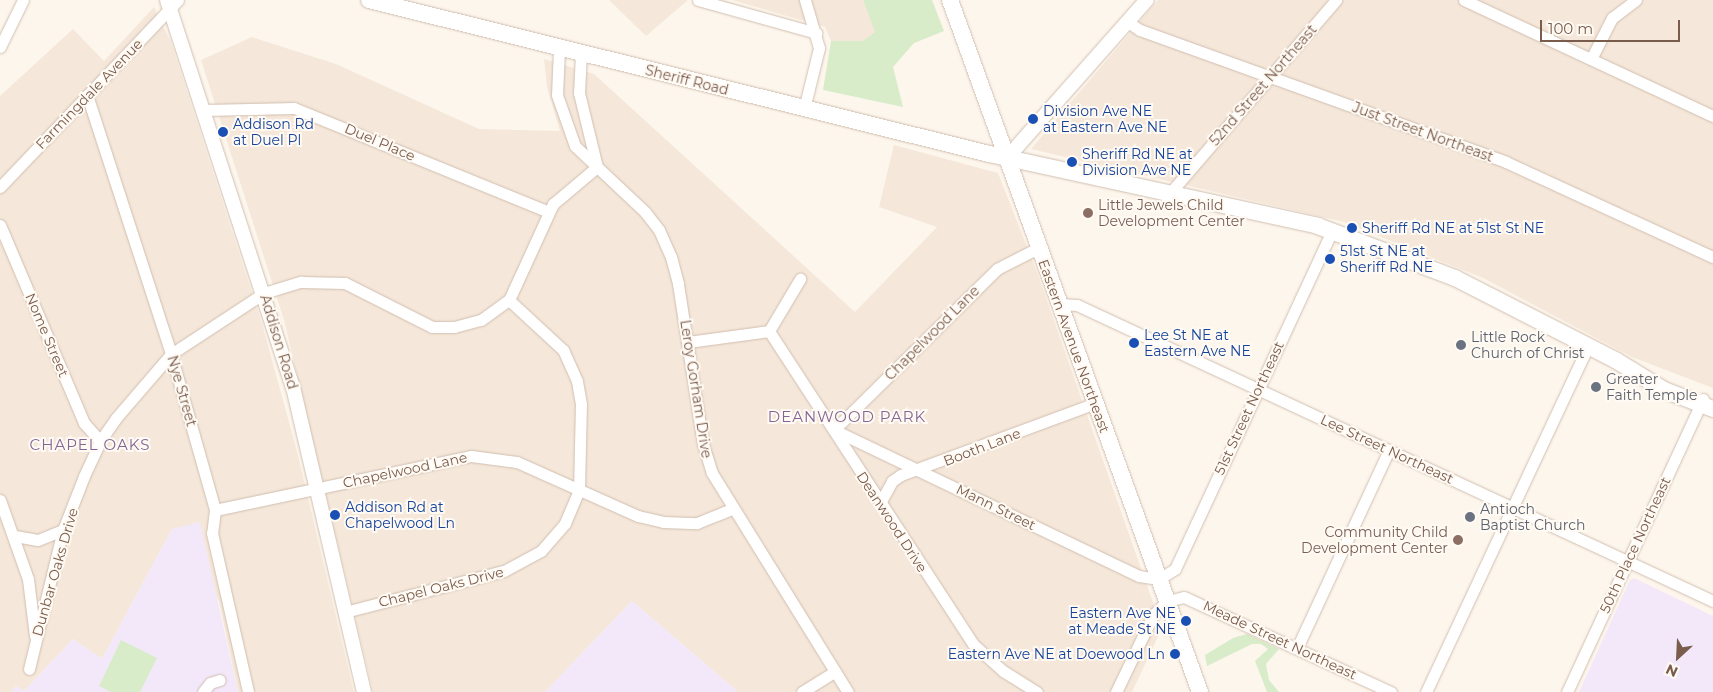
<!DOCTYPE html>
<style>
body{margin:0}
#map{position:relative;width:1713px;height:692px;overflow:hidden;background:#fdf6ec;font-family:Montserrat,sans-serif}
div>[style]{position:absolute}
.residential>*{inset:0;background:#f5e8da}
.education>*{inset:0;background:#f3e8fa}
.green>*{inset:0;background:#d8ecc9}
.roads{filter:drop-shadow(0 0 1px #d1beb0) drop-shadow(0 0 1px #d1beb0)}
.minor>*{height:11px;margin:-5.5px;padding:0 5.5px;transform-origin:5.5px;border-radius:5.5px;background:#fff}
.tertiary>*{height:14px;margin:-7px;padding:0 7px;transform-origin:7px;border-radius:7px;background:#fff}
.secondary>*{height:16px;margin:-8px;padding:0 8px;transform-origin:8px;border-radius:8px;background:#fff}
.dots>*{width:14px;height:14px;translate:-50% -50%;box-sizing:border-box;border:2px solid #fffaf3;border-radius:50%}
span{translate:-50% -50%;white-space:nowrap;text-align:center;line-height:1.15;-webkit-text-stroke:4px #fffaf3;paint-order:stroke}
.street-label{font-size:14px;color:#7a5c4d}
.transit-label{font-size:14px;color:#164399}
.left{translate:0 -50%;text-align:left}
.right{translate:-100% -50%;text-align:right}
.education-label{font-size:14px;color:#785e54}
.worship-label{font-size:14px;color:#5b616d}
.neighbourhood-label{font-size:15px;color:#846695;letter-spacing:1px}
.north{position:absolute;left:1653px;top:632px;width:50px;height:50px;-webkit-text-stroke:4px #fffaf3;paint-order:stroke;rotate:205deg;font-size:14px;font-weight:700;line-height:20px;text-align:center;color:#7a5c4d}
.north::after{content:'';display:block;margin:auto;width:18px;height:22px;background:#7a5c4d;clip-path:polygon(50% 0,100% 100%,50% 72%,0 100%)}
.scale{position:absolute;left:1540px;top:20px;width:140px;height:22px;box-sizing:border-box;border:2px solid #7a5c4d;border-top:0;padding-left:6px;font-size:15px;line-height:18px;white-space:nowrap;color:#7a5c4d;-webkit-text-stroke:4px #fffaf3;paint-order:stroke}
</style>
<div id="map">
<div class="residential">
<div style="clip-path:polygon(609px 0,688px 0,646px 36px)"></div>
<div style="clip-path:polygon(732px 0,863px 0,876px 32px,863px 41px,831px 41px,825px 27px)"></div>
<div style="clip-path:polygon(1158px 0,1713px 0,1713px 388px,1632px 357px,1483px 278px,1344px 222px,1031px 149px)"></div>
<div style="clip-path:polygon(154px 7px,171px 42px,263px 327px,298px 455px,354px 692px,238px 692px,219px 601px,172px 529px,102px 659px,73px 639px,24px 691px,16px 686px,11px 692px,0 692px,0 96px,73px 29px,104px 61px)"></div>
<div style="clip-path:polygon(252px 37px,336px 64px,479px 129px,560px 131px,547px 87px,544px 59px,594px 74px,855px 312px,937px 227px,879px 207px,894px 145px,998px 173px,1037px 272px,1162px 628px,1132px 692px,738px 692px,632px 601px,545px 692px,373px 692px,284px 320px,201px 60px)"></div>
</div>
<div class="education">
<div style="clip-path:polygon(200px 522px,238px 692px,11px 692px,16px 686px,24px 691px,73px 639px,102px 659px,172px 529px)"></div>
<div style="clip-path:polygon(1634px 578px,1713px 616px,1713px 692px,1579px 692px,1630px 580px)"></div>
<div style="clip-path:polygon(632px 601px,738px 692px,545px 692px)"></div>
</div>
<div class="green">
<div style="clip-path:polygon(863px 0,932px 0,944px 31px,914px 43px,893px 67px,903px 107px,823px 90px,831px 41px,863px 41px,875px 32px)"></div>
<div style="clip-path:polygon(1247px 634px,1279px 649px,1266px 664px,1269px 680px,1279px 692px,1267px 692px,1255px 661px,1268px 649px,1261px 644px,1252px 644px,1207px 666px,1205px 655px,1233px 638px)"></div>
<div style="clip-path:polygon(121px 640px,157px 658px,140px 692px,111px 692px,99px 686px)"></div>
</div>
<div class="roads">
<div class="minor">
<div style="left:698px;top:0;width:123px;rotate:15.6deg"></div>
<div style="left:1464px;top:0;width:275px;rotate:25deg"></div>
<div style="left:1128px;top:22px;width:14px;rotate:34deg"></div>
<div style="left:1140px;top:30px;width:389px;rotate:19.8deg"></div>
<div style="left:1506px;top:162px;width:228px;rotate:24.7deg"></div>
<div style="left:0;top:47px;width:52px;rotate:-63.9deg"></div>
<div style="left:559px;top:48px;width:47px;rotate:92.4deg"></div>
<div style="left:557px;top:95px;width:54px;rotate:70.6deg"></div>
<div style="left:575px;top:146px;width:96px;rotate:43.3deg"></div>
<div style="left:645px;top:212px;width:23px;rotate:52deg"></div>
<div style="left:659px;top:230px;width:30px;rotate:66deg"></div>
<div style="left:671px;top:257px;width:28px;rotate:75deg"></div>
<div style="left:678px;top:284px;width:162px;rotate:81.1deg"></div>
<div style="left:703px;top:444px;width:30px;rotate:73deg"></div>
<div style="left:712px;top:473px;width:258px;rotate:58.2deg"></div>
<div style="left:581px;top:54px;width:39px;rotate:93deg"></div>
<div style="left:579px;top:93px;width:76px;rotate:76.3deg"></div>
<div style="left:1591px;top:59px;width:46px;rotate:-62.9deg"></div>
<div style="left:1612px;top:18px;width:30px;rotate:-37deg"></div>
<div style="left:87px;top:95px;width:272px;rotate:72deg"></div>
<div style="left:171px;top:354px;width:162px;rotate:74.2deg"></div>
<div style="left:215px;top:510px;width:23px;rotate:97deg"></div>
<div style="left:212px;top:533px;width:163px;rotate:77.2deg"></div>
<div style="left:804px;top:109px;width:63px;rotate:-76.2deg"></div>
<div style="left:819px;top:48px;width:50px;rotate:-106.3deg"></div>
<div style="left:205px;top:110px;width:89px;rotate:-1.3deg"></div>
<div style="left:294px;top:108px;width:275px;rotate:22.2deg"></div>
<div style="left:0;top:187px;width:258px;rotate:-46.4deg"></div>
<div style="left:1170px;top:193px;width:255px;rotate:-49.3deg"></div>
<div style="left:0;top:225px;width:215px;rotate:67deg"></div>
<div style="left:84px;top:423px;width:24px;rotate:48deg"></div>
<div style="left:1038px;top:248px;width:46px;rotate:152.9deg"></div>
<div style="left:997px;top:269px;width:229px;rotate:135.4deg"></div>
<div style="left:834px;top:430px;width:338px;rotate:25.6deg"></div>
<div style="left:1139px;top:576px;width:20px;rotate:9deg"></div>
<div style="left:1159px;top:579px;width:19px;rotate:-32deg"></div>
<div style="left:1175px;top:569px;width:373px;rotate:-65.1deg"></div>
<div style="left:1060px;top:304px;width:17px;rotate:3deg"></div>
<div style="left:1077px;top:305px;width:702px;rotate:24.96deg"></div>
<div style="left:769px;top:331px;width:374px;rotate:56.9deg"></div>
<div style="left:973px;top:644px;width:40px;rotate:42deg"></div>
<div style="left:1003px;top:671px;width:40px;rotate:32deg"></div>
<div style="left:688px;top:342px;width:82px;rotate:-7.7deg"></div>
<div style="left:769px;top:331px;width:61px;rotate:-59.2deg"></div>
<div style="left:0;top:500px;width:84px;rotate:70.5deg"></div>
<div style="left:28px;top:579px;width:57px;rotate:83deg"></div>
<div style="left:880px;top:503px;width:25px;rotate:-61deg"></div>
<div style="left:892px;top:481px;width:11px;rotate:-34deg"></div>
<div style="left:901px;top:475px;width:208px;rotate:-20.3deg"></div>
<div style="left:215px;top:510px;width:262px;rotate:-11.9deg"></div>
<div style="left:471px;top:456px;width:46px;rotate:7.4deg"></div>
<div style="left:517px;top:462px;width:133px;rotate:24.1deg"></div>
<div style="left:638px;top:516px;width:26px;rotate:13deg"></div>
<div style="left:663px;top:522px;width:34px;rotate:2deg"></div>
<div style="left:697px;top:523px;width:37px;rotate:-22deg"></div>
<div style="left:15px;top:536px;width:23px;rotate:10deg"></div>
<div style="left:38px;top:540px;width:27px;rotate:-22deg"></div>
<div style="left:345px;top:612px;width:164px;rotate:-14.5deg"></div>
<div style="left:504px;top:571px;width:42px;rotate:-28.4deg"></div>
<div style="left:541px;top:551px;width:37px;rotate:-49deg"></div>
<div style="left:565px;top:523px;width:36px;rotate:-67deg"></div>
<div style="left:579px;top:490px;width:86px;rotate:-88.7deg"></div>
<div style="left:581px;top:404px;width:23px;rotate:-100deg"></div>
<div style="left:577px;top:381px;width:34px;rotate:-114deg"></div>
<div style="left:563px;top:350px;width:74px;rotate:-137.2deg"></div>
<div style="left:1297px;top:648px;width:218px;rotate:-65.1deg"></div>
<div style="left:29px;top:669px;width:143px;rotate:-76.3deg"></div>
<div style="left:63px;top:530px;width:58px;rotate:-68.7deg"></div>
<div style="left:84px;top:476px;width:38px;rotate:-65deg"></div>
<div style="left:100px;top:441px;width:28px;rotate:-55deg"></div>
<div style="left:116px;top:418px;width:84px;rotate:-49.3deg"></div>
<div style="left:171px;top:354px;width:111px;rotate:-33.3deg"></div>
<div style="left:264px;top:293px;width:39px;rotate:-17deg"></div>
<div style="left:301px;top:282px;width:44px;rotate:1.3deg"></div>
<div style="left:345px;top:283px;width:97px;rotate:26.8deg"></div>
<div style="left:432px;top:327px;width:22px"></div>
<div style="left:454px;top:327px;width:28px;rotate:-15deg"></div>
<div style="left:481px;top:320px;width:34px;rotate:-36deg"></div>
<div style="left:509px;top:300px;width:106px;rotate:-65.4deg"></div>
<div style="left:553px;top:204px;width:57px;rotate:-40.1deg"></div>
<div style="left:203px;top:692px;width:11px;rotate:-52deg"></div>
<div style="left:210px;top:683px;width:10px;rotate:-17deg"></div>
<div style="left:802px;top:692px;width:39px;rotate:-32deg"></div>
<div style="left:1116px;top:692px;width:85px;rotate:-64.3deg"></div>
<div style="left:1153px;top:615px;width:20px;rotate:-45deg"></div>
<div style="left:1167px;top:601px;width:17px;rotate:-13deg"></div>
<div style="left:1184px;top:597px;width:228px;rotate:24.7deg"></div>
<div style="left:1426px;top:692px;width:382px;rotate:-64.9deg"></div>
<div style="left:1567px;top:692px;width:323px;rotate:-65.1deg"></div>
</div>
<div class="tertiary">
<div style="left:167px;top:0;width:407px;rotate:72deg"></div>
<div style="left:293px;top:387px;width:313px;rotate:76.9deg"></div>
<div style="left:1007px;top:158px;width:211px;rotate:-48.5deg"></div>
</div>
<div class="secondary">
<div style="left:369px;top:0;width:639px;rotate:13.95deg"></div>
<div style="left:989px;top:154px;width:337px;rotate:12.3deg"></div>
<div style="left:1318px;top:226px;width:147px;rotate:20.8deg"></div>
<div style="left:1455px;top:278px;width:182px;rotate:27.1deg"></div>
<div style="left:1617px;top:361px;width:55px;rotate:31.7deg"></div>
<div style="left:1664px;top:390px;width:53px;rotate:21.2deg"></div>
<div style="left:950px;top:0;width:736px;rotate:70.14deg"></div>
</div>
</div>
<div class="dots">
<div style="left:1033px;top:119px;background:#1a4fb4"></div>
<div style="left:223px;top:132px;background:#1a4fb4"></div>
<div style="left:1072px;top:162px;background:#1a4fb4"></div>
<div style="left:1088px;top:213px;background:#8d6e63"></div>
<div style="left:1352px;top:228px;background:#1a4fb4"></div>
<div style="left:1330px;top:259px;background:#1a4fb4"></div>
<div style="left:1134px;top:343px;background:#1a4fb4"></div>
<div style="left:1461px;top:345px;background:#6b7280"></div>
<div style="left:1596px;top:387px;background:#6b7280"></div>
<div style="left:335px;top:515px;background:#1a4fb4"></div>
<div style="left:1470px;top:517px;background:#6b7280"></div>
<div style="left:1458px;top:540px;background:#8d6e63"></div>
<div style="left:1186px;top:621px;background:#1a4fb4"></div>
<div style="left:1175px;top:654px;background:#1a4fb4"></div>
</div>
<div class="street-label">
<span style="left:687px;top:80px;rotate:14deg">Sheriff Road</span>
<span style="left:1263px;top:85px;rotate:-49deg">52nd Street Northeast</span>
<span style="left:89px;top:94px;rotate:-46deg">Farmingdale Avenue</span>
<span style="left:1423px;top:132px;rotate:20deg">Just Street Northeast</span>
<span style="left:380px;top:142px;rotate:23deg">Duel Place</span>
<span style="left:932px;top:333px;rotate:-45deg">Chapelwood Lane</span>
<span style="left:47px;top:335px;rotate:67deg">Nome Street</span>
<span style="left:279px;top:342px;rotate:73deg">Addison Road</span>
<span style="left:1074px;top:346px;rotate:70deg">Eastern Avenue Northeast</span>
<span style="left:696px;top:389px;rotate:81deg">Leroy Gorham Drive</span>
<span style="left:182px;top:391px;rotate:74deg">Nye Street</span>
<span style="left:1249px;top:408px;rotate:-65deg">51st Street Northeast</span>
<span style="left:982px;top:447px;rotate:-21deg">Booth Lane</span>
<span style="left:1387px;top:449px;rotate:25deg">Lee Street Northeast</span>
<span style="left:405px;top:470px;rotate:-12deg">Chapelwood Lane</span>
<span style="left:996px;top:507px;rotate:26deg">Mann Street</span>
<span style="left:892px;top:522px;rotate:57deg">Deanwood Drive</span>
<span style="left:1635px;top:545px;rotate:-65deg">50th Place Northeast</span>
<span style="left:55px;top:572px;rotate:-74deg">Dunbar Oaks Drive</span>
<span style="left:441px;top:587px;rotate:-14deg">Chapel Oaks Drive</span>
<span style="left:1280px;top:640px;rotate:25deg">Meade Street Northeast</span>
</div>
<div class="transit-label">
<span class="left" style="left:1043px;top:119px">Division Ave NE<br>at Eastern Ave NE</span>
<span class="left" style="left:233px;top:132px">Addison Rd<br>at Duel Pl</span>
<span class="left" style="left:1082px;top:162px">Sheriff Rd NE at<br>Division Ave NE</span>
<span class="left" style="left:1362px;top:228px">Sheriff Rd NE at 51st St NE</span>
<span class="left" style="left:1340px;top:259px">51st St NE at<br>Sheriff Rd NE</span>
<span class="left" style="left:1144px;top:343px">Lee St NE at<br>Eastern Ave NE</span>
<span class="left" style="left:345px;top:515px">Addison Rd at<br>Chapelwood Ln</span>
<span class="right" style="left:1176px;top:621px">Eastern Ave NE<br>at Meade St NE</span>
<span class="right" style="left:1165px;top:654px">Eastern Ave NE at Doewood Ln</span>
</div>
<div class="education-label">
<span class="left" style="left:1098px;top:213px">Little Jewels Child<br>Development Center</span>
<span class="right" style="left:1448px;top:540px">Community Child<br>Development Center</span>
</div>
<div class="worship-label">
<span class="left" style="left:1471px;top:345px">Little Rock<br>Church of Christ</span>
<span class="left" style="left:1606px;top:387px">Greater<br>Faith Temple</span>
<span class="left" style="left:1480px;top:517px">Antioch<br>Baptist Church</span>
</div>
<div class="neighbourhood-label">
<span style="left:847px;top:417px">DEANWOOD PARK</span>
<span style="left:90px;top:445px">CHAPEL OAKS</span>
</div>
<div class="north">N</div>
<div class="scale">100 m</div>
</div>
